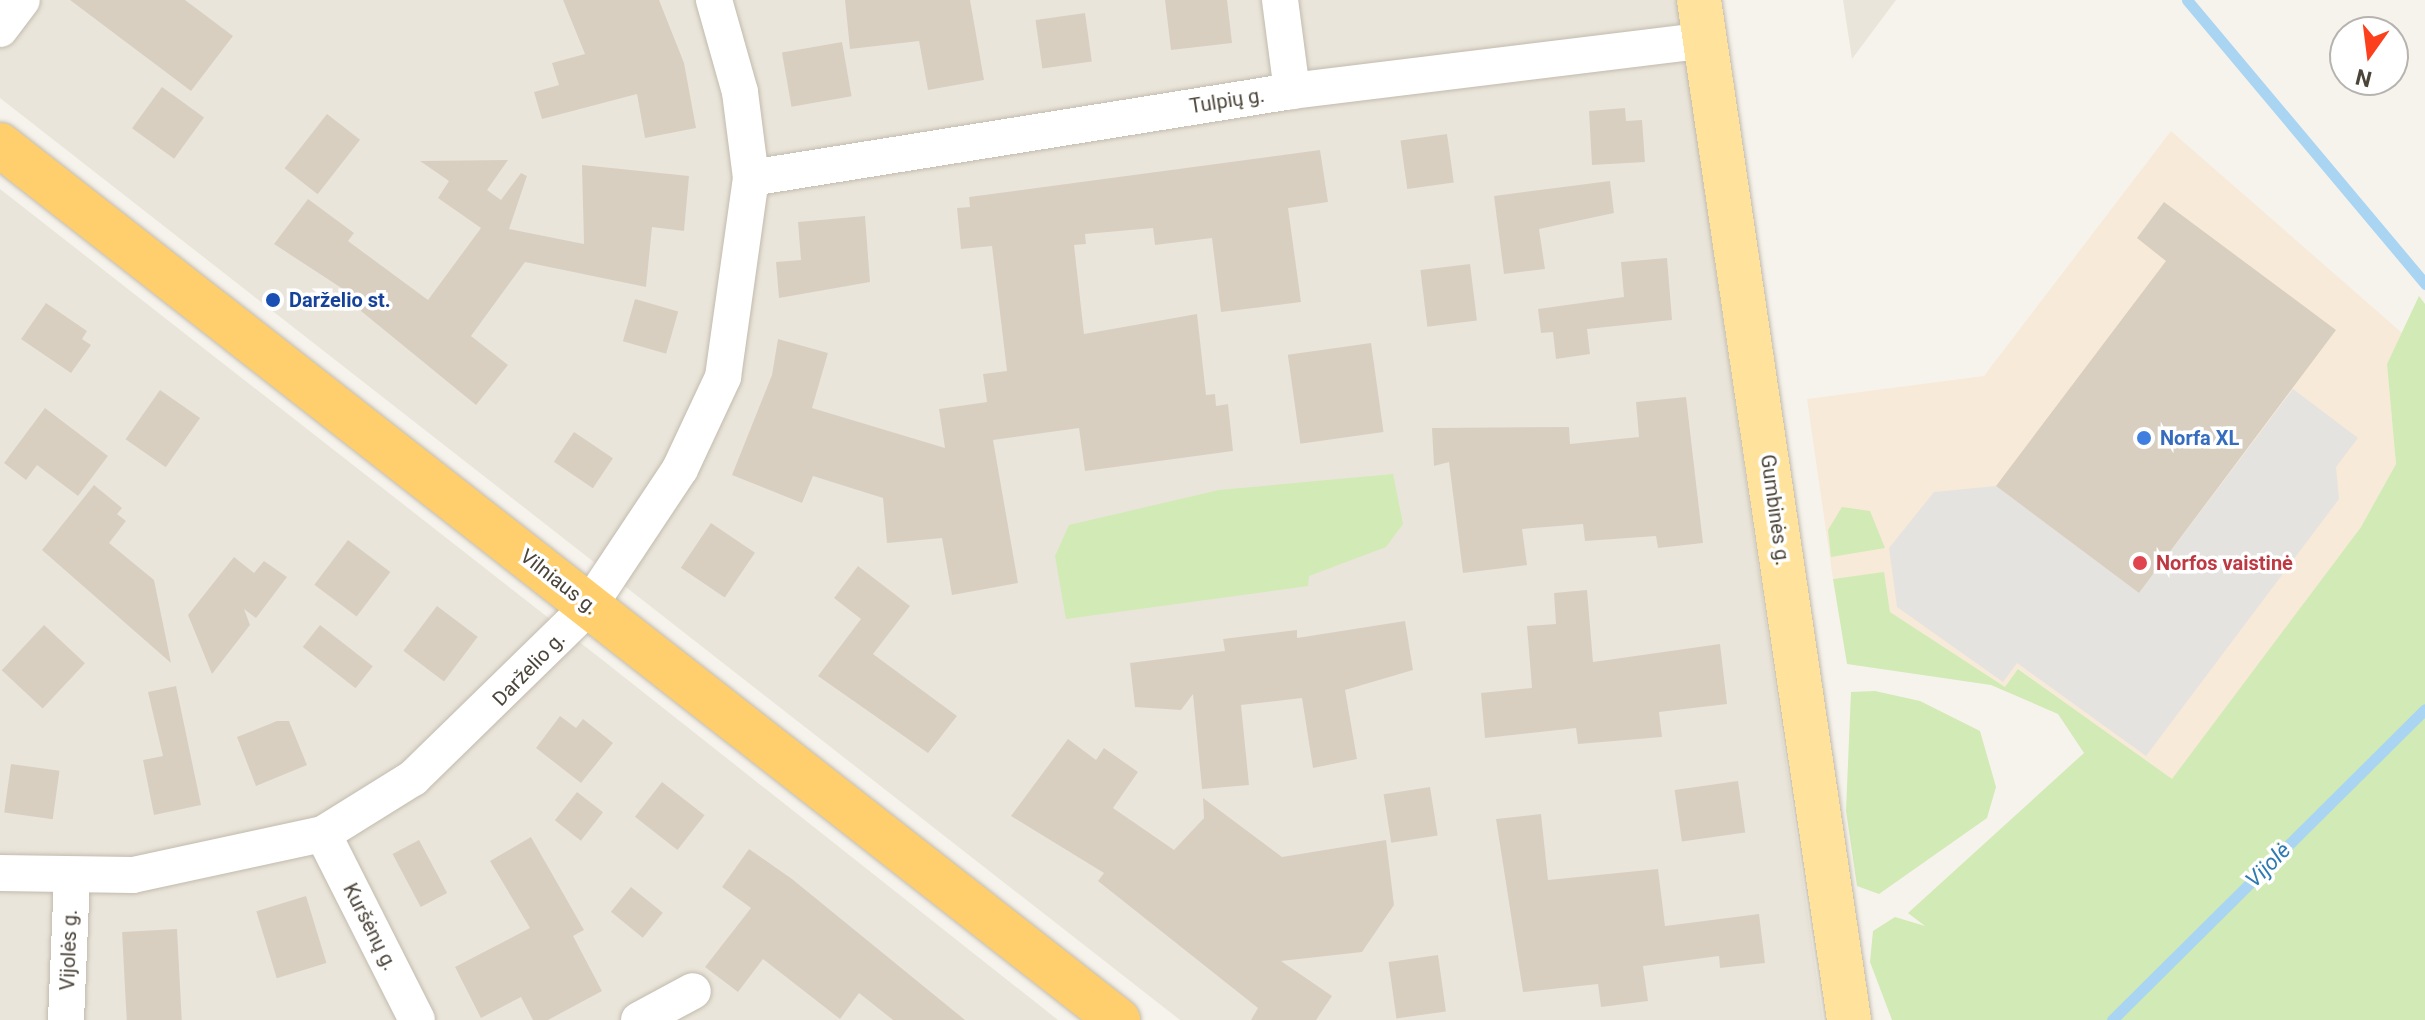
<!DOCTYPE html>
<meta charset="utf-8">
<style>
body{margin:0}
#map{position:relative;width:2425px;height:1020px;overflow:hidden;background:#f6f3ec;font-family:Roboto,sans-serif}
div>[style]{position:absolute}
.residential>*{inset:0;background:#eae5da}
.commercial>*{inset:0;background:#f7ead8}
.green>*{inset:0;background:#d2eab5}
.parking>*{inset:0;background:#e5e3e0}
.stream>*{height:11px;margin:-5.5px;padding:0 5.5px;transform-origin:5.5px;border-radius:5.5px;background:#a9d4f2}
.building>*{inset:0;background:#d8cfc1;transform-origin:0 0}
.roads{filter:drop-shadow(0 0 2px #c2bbae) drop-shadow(0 0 2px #c2bbae)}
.minor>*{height:36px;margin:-18px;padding:0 18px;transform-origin:18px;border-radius:18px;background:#fff}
.major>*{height:44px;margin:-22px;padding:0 22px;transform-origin:22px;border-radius:22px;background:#ffe39c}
.highway>*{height:44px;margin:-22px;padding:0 22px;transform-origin:22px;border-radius:22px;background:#ffcf6e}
.dots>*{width:22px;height:22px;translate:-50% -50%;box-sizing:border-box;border:4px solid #fff;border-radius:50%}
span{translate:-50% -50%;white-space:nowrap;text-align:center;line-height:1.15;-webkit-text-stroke:7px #fff;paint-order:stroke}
.street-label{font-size:20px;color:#4b4439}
.transit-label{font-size:20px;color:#164399;font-weight:700}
.left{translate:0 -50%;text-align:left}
.shop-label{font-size:20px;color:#366cbe;font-weight:700}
.health-label{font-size:20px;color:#be3a42;font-weight:700}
.water-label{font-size:22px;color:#2e7ab2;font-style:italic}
.north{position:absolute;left:2329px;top:16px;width:80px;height:80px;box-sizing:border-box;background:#fff;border:2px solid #b7b4b0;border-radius:50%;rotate:194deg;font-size:22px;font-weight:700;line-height:32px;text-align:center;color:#4b4439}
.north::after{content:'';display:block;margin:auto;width:28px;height:36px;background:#fc3f1d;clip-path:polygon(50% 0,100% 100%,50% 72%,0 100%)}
</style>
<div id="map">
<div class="residential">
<div style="clip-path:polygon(0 0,1677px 0,1823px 1020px,1180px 1020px,0 98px)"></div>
<div style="clip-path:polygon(1843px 0,1896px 0,1852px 59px)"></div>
<div style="clip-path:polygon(0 189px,605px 662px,1058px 1020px,0 1020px)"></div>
</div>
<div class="commercial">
<div style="clip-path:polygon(2171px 131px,2402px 333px,2387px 364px,2396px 464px,2361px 527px,2172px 780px,2019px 669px,2005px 687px,1890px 612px,1884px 573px,1833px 579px,1807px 399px,1984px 376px)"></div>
</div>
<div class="green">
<div style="clip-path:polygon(2419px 296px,2425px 304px,2425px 1020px,1892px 1020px,1870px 962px,1873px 931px,1895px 917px,1925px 926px,1908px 913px,2084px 753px,2058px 714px,1991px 685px,1847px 664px,1833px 579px,1884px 572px,1890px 612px,2005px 687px,2018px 669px,2172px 779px,2361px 527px,2396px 464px,2387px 364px)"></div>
<div style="clip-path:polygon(1393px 474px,1403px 524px,1386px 547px,1309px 576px,1308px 586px,1066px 619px,1055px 556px,1069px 525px,1219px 490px)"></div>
<div style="clip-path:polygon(1842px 507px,1870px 511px,1885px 548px,1831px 557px,1828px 530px)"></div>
<div style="clip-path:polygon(1875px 691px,1920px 701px,1980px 731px,1996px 787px,1987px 818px,1879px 894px,1857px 886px,1846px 811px,1851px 692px)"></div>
</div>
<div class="parking">
<div style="clip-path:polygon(2293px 389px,2358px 438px,2336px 467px,2339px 499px,2146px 756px,2017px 663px,2003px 682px,1897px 607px,1889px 548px,1934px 492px,1996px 486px,2139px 593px)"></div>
</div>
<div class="stream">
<div style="left:2187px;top:0;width:371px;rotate:50deg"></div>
<div style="left:2112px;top:1020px;width:441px;rotate:-44.8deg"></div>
</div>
<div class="building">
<div style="clip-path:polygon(70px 0,185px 0,233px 36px,191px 91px)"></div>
<div style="clip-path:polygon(563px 0,659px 0,684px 63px,696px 128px,645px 138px,637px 94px,542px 119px,534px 92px,559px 85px,552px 63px,585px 54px)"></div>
<div style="clip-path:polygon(845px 0,970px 0,984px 80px,928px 90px,919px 41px,850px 49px)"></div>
<div style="clip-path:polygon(1165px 0,1227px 0,1232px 43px,1171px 50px)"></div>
<div style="left:1085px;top:13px;width:49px;height:50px;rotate:82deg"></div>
<div style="left:842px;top:42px;width:55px;height:61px;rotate:80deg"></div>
<div style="left:162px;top:87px;width:52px;height:51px;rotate:36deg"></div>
<div style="clip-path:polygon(1625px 108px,1626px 121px,1642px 120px,1645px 162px,1592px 165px,1589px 111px)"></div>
<div style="left:327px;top:114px;width:42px;height:69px;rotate:38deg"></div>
<div style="left:1447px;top:134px;width:49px;height:47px;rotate:82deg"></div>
<div style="clip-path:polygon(1320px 150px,1328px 202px,1288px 208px,1301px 302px,1221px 312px,1212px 238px,1155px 245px,1153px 228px,1085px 234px,1086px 244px,1074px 245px,1084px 334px,1197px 314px,1206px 395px,1215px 394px,1216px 406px,1228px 404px,1233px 451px,1085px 471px,1079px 428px,993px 440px,1018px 583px,952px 595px,942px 538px,887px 543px,883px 498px,813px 476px,802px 503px,732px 475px,772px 375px,778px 339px,828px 353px,812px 408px,945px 448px,939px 409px,987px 402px,983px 374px,1007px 371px,992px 246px,961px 249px,957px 208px,970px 207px,969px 197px)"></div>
<div style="clip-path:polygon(508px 160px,487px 190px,501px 200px,521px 173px,527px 176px,509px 229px,584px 244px,582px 165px,689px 176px,684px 231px,652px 227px,646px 287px,525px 262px,471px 336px,508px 365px,476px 405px,361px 311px,366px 304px,274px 244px,308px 199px,354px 233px,348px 241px,428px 300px,481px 228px,438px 198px,449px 181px,420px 161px)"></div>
<div style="clip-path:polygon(1610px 181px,1614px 213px,1539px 229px,1545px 269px,1504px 274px,1494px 196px)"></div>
<div style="clip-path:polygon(2164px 202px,2336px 330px,2139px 593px,1996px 486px,2166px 261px,2137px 238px)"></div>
<div style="clip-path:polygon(865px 216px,870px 282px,779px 298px,776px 262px,801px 260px,798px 222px)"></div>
<div style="clip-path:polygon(1667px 258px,1672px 320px,1587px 329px,1590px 354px,1556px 359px,1553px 332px,1541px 333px,1538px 309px,1624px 297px,1621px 262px)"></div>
<div style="left:1470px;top:264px;width:57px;height:50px;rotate:83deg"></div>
<div style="left:635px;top:299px;width:45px;height:44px;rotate:16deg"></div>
<div style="clip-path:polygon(46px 303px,87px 331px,82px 339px,91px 345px,71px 373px,21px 339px)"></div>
<div style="left:1371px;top:343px;width:90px;height:84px;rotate:82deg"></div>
<div style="left:160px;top:390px;width:49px;height:60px;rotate:35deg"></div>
<div style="clip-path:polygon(1686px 397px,1703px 543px,1658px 548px,1656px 536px,1585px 541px,1583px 524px,1522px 529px,1527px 565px,1463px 573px,1449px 462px,1434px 466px,1432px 428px,1569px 427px,1570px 444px,1639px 437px,1636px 402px)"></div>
<div style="clip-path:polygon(45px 408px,108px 456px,78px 496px,37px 465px,26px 480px,4px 463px)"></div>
<div style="left:574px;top:432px;width:47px;height:36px;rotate:34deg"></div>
<div style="clip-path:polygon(94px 485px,122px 508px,117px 514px,126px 521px,109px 543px,154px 580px,171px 663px,42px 550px)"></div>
<div style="left:711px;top:523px;width:53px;height:54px;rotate:34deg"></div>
<div style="left:348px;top:540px;width:53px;height:56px;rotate:37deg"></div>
<div style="clip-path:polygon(234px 557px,254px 573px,264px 561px,287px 577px,256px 618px,244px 609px,250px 625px,212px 674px,188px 615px)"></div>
<div style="clip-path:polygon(858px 566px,910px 606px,873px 654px,957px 716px,928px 753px,818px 676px,861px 619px,834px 598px)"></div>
<div style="clip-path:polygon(1587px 590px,1593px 662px,1720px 644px,1727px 704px,1659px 712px,1662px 737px,1578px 744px,1576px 728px,1485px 738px,1481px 693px,1532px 688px,1527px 626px,1556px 624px,1554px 593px)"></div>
<div style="left:437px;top:606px;width:51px;height:56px;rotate:37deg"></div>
<div style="clip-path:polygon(1405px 621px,1413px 670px,1345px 690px,1357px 759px,1313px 768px,1302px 698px,1241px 705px,1249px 785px,1202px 789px,1193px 694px,1181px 710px,1135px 707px,1130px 663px,1225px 651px,1223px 639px,1297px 630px,1297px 638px)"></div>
<div style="left:44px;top:625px;width:56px;height:62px;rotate:43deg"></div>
<div style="left:320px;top:625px;width:67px;height:28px;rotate:38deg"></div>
<div style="clip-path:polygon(176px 686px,201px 805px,154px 815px,143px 760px,163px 756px,148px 692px)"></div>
<div style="clip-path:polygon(560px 716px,576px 728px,583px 719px,613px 743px,581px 783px,536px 748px)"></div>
<div style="clip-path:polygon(277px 721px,289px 721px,307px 765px,256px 786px,237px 737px)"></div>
<div style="clip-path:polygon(1068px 739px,1096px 760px,1104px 748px,1138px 772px,1113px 808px,1174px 850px,1204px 818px,1203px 798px,1282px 857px,1386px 840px,1394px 905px,1362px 952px,1281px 961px,1332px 996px,1316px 1020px,1251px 1020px,1258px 1008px,1098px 881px,1104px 873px,1011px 816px)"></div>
<div style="left:11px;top:764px;width:49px;height:49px;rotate:8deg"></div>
<div style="left:1738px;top:781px;width:52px;height:64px;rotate:82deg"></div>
<div style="left:662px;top:782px;width:54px;height:44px;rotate:38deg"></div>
<div style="left:1430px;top:787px;width:49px;height:47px;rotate:81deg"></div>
<div style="left:577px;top:792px;width:33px;height:36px;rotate:38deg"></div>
<div style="clip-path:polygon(1541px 814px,1548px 880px,1658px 869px,1665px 926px,1759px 914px,1765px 963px,1720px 968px,1719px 956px,1643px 966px,1648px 1001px,1601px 1007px,1598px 984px,1523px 992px,1496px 819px)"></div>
<div style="clip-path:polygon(531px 837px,584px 930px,573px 936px,602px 991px,548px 1020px,533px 1020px,521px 997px,481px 1018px,455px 967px,530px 928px,490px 861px)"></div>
<div style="left:419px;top:840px;width:60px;height:30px;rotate:62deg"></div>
<div style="clip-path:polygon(749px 849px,792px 879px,965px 1020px,893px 1020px,859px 993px,840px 1019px,763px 959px,738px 992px,705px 967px,751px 908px,722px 887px)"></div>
<div style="left:631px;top:887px;width:41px;height:32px;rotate:39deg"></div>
<div style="left:306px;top:896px;width:70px;height:52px;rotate:73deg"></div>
<div style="left:177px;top:929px;width:91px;height:55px;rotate:87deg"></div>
<div style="left:1438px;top:955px;width:57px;height:50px;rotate:82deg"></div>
</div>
<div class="roads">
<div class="minor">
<div style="left:1280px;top:0;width:92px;rotate:82.5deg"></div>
<div style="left:0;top:29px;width:36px;rotate:-53deg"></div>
<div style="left:751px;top:178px;width:548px;rotate:-9.14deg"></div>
<div style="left:1292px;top:91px;width:416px;rotate:-7deg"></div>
<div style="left:323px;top:834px;width:208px;rotate:63.2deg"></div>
<div style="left:0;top:873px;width:133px;rotate:0.9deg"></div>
<div style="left:133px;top:875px;width:194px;rotate:-12.2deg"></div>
<div style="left:323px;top:834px;width:106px;rotate:-31.9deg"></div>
<div style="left:413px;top:778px;width:246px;rotate:-44.3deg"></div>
<div style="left:589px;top:606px;width:164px;rotate:-56.4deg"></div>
<div style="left:680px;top:469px;width:102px;rotate:-64.9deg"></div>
<div style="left:723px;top:377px;width:201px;rotate:-82deg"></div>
<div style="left:751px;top:178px;width:87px;rotate:-97.3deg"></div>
<div style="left:740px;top:92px;width:96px;rotate:-105.8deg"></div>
<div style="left:66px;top:1020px;width:141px;rotate:-87.6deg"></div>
<div style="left:639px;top:1020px;width:61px;rotate:-28.2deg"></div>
</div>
<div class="major">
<div style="left:1699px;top:0;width:1031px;rotate:81.63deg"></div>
</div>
<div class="highway">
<div style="left:0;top:145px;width:1420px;rotate:38.05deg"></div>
</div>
</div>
<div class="dots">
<div style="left:273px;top:300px;background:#1a4fb4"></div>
<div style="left:2144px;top:438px;background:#3f7fe0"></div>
<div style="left:2140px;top:563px;background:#e0444e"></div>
</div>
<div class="street-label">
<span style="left:1227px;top:101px;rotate:-9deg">Tulpių g.</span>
<span style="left:1775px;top:510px;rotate:82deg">Gumbinės g.</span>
<span style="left:559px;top:582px;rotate:38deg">Vilniaus g.</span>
<span style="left:529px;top:669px;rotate:-46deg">Darželio g.</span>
<span style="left:370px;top:927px;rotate:63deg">Kuršėnų g.</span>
<span style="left:69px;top:950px;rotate:-88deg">Vijolės g.</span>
</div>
<div class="transit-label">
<span class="left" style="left:289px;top:300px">Darželio st.</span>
</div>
<div class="shop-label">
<span class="left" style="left:2160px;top:438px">Norfa XL</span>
</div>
<div class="health-label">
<span class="left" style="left:2156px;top:563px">Norfos vaistinė</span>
</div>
<div class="water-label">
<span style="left:2268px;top:865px;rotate:-45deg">Vijolė</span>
</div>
<div class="north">N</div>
</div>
